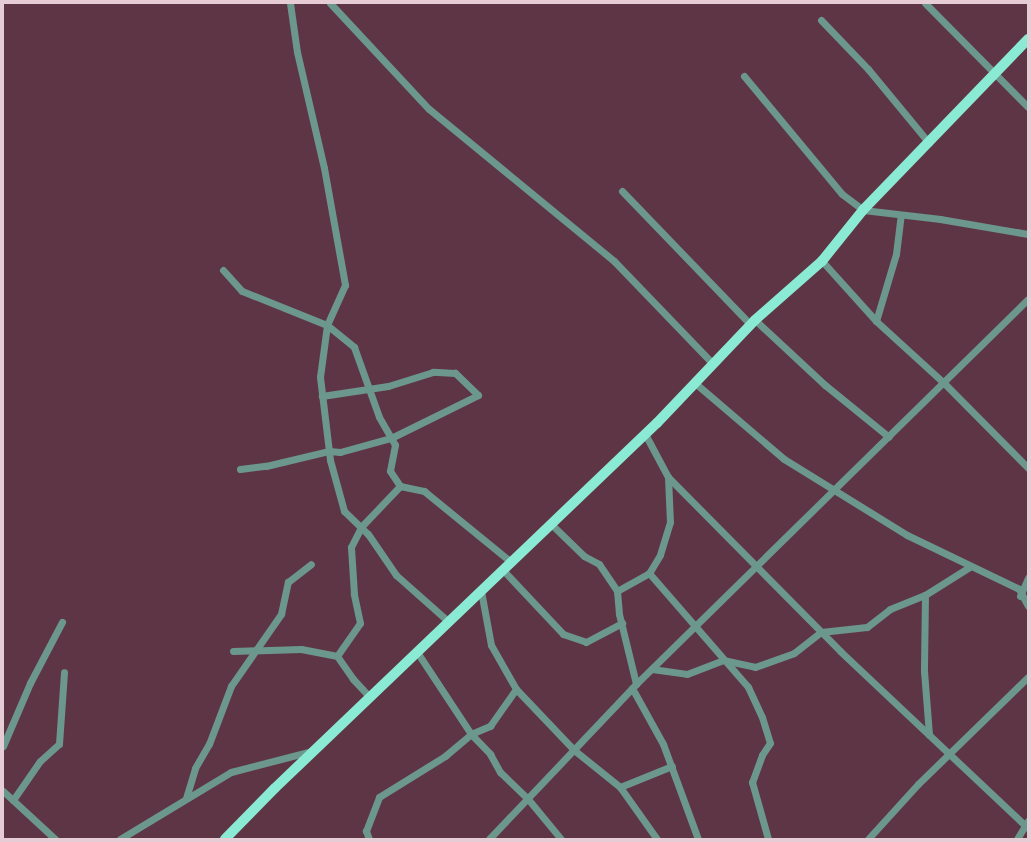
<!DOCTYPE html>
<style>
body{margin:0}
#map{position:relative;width:1031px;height:842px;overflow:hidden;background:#5e3544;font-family:"Roboto Condensed",sans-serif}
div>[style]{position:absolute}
.minor>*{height:7px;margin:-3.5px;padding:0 3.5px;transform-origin:3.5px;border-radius:3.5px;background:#6b978c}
.major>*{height:10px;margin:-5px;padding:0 5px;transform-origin:5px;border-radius:5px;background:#8aead3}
span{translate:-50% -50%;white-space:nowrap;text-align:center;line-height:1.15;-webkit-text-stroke:4px #522a3a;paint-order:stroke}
.frame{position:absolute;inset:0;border:4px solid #e6ccd4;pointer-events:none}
</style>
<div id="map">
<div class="minor">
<div style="left:290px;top:3px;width:49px;rotate:81.9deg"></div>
<div style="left:297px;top:52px;width:119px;rotate:76.9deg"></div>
<div style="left:324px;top:168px;width:119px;rotate:79.8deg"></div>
<div style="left:345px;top:285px;width:44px;rotate:114.2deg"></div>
<div style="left:327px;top:325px;width:52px;rotate:97.7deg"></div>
<div style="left:320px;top:377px;width:84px;rotate:83.1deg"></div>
<div style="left:330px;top:460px;width:53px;rotate:74.6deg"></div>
<div style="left:344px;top:511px;width:33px;rotate:44deg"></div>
<div style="left:368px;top:534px;width:50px;rotate:55.7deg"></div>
<div style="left:396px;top:575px;width:71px;rotate:41.6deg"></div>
<div style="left:330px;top:3px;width:145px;rotate:47deg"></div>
<div style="left:429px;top:109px;width:239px;rotate:39.4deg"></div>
<div style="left:614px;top:261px;width:143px;rotate:46.1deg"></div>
<div style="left:925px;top:3px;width:146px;rotate:45.3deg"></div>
<div style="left:821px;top:20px;width:68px;rotate:46.2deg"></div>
<div style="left:868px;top:69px;width:96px;rotate:50.5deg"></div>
<div style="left:744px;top:76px;width:153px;rotate:50.3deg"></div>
<div style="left:842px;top:194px;width:26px;rotate:37deg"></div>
<div style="left:863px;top:210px;width:78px;rotate:6.7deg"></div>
<div style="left:940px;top:219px;width:89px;rotate:9.7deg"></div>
<div style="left:622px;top:191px;width:186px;rotate:46.1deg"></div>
<div style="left:822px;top:261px;width:81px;rotate:48deg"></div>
<div style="left:876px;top:321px;width:92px;rotate:42.4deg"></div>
<div style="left:944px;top:383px;width:120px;rotate:45.3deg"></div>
<div style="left:223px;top:270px;width:28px;rotate:48deg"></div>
<div style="left:242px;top:291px;width:92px;rotate:21.8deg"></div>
<div style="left:327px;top:325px;width:35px;rotate:39deg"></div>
<div style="left:354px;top:347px;width:74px;rotate:70.3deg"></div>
<div style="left:379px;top:417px;width:32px;rotate:60deg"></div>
<div style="left:395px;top:445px;width:26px;rotate:101deg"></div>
<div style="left:390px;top:471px;width:18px;rotate:56deg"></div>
<div style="left:400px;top:486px;width:25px;rotate:12deg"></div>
<div style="left:424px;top:491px;width:112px;rotate:39.2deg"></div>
<div style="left:755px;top:320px;width:96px;rotate:42.9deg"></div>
<div style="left:825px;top:385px;width:82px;rotate:39.1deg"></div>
<div style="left:876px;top:321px;width:70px;rotate:-73.4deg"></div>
<div style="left:896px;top:254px;width:39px;rotate:-83deg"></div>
<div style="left:695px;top:383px;width:117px;rotate:40.5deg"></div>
<div style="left:784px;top:459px;width:145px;rotate:31.7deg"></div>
<div style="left:907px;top:535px;width:124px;rotate:25.7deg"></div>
<div style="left:1019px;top:589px;width:19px;rotate:62deg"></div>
<div style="left:645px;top:434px;width:49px;rotate:61.9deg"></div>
<div style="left:668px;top:477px;width:45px;rotate:87.5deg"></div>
<div style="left:670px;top:522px;width:34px;rotate:107deg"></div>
<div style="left:660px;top:555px;width:21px;rotate:121deg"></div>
<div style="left:649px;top:573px;width:151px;rotate:49deg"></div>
<div style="left:748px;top:687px;width:33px;rotate:65deg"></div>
<div style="left:762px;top:717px;width:27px;rotate:73deg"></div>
<div style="left:770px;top:743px;width:14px;rotate:124deg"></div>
<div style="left:762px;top:755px;width:29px;rotate:110deg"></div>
<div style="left:752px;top:782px;width:59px;rotate:74.3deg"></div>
<div style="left:240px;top:469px;width:26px;rotate:-7deg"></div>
<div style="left:266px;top:466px;width:65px;rotate:-13.4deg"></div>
<div style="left:329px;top:451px;width:11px;rotate:5deg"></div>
<div style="left:340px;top:452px;width:53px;rotate:-15.4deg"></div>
<div style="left:391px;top:438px;width:97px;rotate:-26.3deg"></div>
<div style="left:478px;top:395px;width:32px;rotate:-136deg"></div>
<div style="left:455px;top:373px;width:22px;rotate:-177deg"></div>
<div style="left:433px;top:372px;width:47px;rotate:162.7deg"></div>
<div style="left:388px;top:386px;width:67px;rotate:171.4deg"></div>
<div style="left:668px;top:477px;width:245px;rotate:45.3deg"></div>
<div style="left:840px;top:651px;width:258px;rotate:43.3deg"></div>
<div style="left:551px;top:524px;width:46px;rotate:44.1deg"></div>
<div style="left:584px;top:556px;width:17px;rotate:28deg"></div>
<div style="left:599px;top:564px;width:32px;rotate:56deg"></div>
<div style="left:617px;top:591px;width:23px;rotate:85deg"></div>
<div style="left:619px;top:614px;width:72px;rotate:76.3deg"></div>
<div style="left:503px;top:570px;width:88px;rotate:46.8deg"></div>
<div style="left:563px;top:634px;width:24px;rotate:19deg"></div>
<div style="left:586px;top:642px;width:41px;rotate:-27.8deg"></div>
<div style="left:481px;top:591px;width:55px;rotate:79.5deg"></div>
<div style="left:491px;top:645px;width:51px;rotate:60.4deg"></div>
<div style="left:516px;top:689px;width:84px;rotate:46.4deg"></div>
<div style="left:574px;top:750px;width:59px;rotate:38.8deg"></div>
<div style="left:620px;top:787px;width:64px;rotate:54.6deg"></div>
<div style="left:617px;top:591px;width:37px;rotate:-29deg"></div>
<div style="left:925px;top:595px;width:76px;rotate:90.8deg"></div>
<div style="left:924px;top:671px;width:64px;rotate:85.5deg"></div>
<div style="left:1020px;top:596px;width:20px;rotate:-66deg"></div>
<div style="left:233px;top:651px;width:68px;rotate:-1.7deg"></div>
<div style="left:301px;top:649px;width:37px;rotate:11deg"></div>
<div style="left:337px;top:656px;width:28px;rotate:55deg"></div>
<div style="left:353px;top:679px;width:25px;rotate:47deg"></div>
<div style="left:417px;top:652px;width:98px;rotate:56.6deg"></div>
<div style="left:471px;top:734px;width:28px;rotate:46deg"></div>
<div style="left:490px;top:754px;width:21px;rotate:61deg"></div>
<div style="left:500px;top:772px;width:39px;rotate:44deg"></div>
<div style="left:528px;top:799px;width:52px;rotate:50.5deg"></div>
<div style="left:337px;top:656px;width:40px;rotate:-55.1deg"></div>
<div style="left:360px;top:623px;width:30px;rotate:-102deg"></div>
<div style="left:354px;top:594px;width:47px;rotate:-93.7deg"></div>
<div style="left:351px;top:547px;width:22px;rotate:-63deg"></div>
<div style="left:361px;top:527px;width:57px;rotate:-46.4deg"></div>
<div style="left:652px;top:669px;width:35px;rotate:8deg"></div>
<div style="left:687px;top:674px;width:39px;rotate:-21deg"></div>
<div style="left:723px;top:660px;width:33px;rotate:12deg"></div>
<div style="left:755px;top:667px;width:41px;rotate:-19.7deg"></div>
<div style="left:794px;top:653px;width:34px;rotate:-38deg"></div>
<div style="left:821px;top:632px;width:46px;rotate:-6.2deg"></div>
<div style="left:867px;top:627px;width:29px;rotate:-38deg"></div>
<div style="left:890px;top:609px;width:38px;rotate:-22deg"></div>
<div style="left:925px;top:595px;width:54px;rotate:-32.2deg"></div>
<div style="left:632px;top:688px;width:64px;rotate:61deg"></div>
<div style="left:663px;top:744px;width:101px;rotate:69.8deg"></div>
<div style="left:3px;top:746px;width:69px;rotate:-66.8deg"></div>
<div style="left:30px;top:683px;width:69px;rotate:-62.3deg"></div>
<div style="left:620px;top:787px;width:56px;rotate:-22deg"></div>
<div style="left:3px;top:791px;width:71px;rotate:42.7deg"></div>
<div style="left:186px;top:798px;width:31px;rotate:-73deg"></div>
<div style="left:195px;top:768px;width:28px;rotate:-60deg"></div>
<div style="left:209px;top:744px;width:62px;rotate:-69.2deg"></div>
<div style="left:231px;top:686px;width:88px;rotate:-55.2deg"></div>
<div style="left:281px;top:614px;width:33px;rotate:-78deg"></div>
<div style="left:288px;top:582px;width:29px;rotate:-38deg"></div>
<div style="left:13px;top:800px;width:47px;rotate:-55.3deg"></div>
<div style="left:40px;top:761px;width:25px;rotate:-42deg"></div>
<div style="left:59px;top:744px;width:72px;rotate:-86deg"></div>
<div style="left:120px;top:839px;width:130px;rotate:-31.1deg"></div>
<div style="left:231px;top:772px;width:84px;rotate:-14.5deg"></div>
<div style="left:369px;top:839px;width:9px;rotate:-111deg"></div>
<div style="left:366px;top:831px;width:36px;rotate:-69deg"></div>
<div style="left:379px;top:797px;width:78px;rotate:-31.8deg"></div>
<div style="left:445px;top:756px;width:34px;rotate:-40deg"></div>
<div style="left:471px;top:734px;width:21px;rotate:-23deg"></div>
<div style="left:490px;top:726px;width:45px;rotate:-54.9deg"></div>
<div style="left:489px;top:839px;width:214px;rotate:-46.5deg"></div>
<div style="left:636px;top:684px;width:549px;rotate:-44.48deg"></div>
<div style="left:868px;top:839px;width:74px;rotate:-47.7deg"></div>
<div style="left:918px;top:784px;width:153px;rotate:-44.2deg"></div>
<div style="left:1017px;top:839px;width:21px;rotate:-59deg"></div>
</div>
<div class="major">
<div style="left:225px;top:839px;width:71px;rotate:-45.6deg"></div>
<div style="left:275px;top:788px;width:528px;rotate:-43.7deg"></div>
<div style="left:657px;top:423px;width:142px;rotate:-46.4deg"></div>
<div style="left:755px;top:320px;width:89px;rotate:-41.4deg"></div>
<div style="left:822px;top:261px;width:65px;rotate:-51.2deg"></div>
<div style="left:863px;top:210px;width:238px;rotate:-46deg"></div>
</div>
<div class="frame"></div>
</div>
